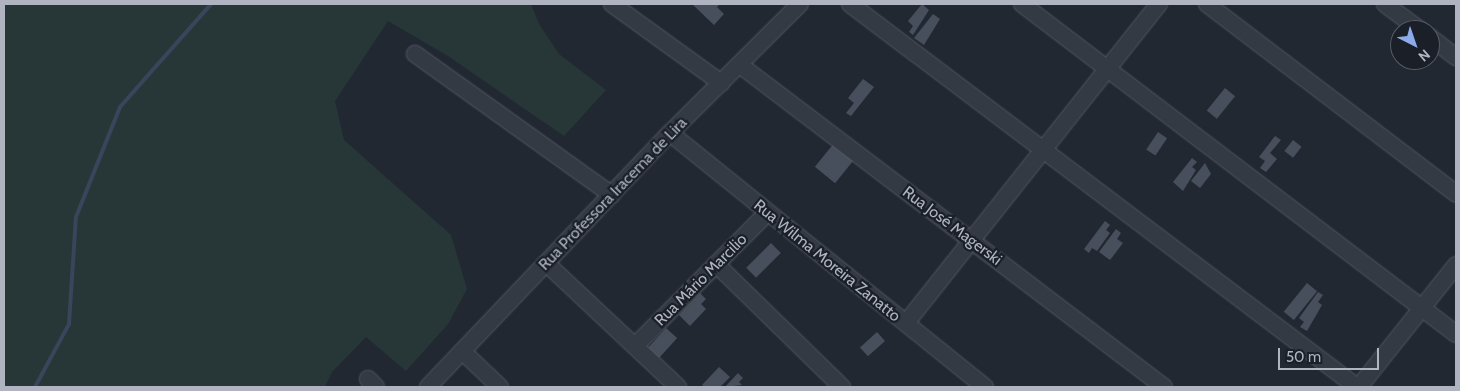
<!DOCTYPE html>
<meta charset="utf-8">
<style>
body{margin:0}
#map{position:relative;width:1460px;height:391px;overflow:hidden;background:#212832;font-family:Cabin,sans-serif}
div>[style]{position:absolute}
.green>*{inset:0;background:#273737}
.stream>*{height:4px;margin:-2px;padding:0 2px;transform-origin:2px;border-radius:2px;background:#39455a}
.building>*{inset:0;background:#484f5c;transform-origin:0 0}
.roads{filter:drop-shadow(0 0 1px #525761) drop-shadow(0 0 1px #525761)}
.minor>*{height:16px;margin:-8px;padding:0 8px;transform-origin:8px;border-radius:8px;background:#343a43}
span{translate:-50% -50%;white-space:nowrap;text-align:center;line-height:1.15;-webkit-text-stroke:4.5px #1a1f28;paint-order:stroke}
.street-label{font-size:16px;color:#afb4c0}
.frame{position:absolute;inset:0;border:5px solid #afb4c0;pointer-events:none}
.north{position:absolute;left:1390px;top:20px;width:50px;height:50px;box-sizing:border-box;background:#1a1f28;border:1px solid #565b65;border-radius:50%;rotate:139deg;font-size:14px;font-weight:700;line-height:20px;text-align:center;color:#afb4c0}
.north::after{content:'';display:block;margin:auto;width:18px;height:22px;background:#8cabe8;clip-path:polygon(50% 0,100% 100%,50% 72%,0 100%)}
.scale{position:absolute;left:1278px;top:348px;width:101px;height:22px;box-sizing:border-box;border:2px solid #afb4c0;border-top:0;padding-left:6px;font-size:15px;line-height:18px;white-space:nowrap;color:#afb4c0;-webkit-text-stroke:4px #1a1f28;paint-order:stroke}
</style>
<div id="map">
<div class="green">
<div style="clip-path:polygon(4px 4px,531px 4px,539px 24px,559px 54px,606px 90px,564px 136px,448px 56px,388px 21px,335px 101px,344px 140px,451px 235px,467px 289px,448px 324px,406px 371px,366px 337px,332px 372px,325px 387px,4px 387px)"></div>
</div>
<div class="stream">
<div style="left:35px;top:387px;width:72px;rotate:-61.6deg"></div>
<div style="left:69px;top:324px;width:107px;rotate:-86.3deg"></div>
<div style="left:76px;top:217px;width:118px;rotate:-68.2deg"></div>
<div style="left:120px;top:107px;width:137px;rotate:-48.5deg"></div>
</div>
<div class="building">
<div style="clip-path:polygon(692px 4px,720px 4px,717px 7px,724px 14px,714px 25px)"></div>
<div style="clip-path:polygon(922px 4px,929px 10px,913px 35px,909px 32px,913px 26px,908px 21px)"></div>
<div style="clip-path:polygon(933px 14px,940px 19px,924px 45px,914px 38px)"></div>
<div style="clip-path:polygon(863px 79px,874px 87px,851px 116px,846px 113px,854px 103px,848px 98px)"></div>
<div style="left:1225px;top:88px;width:13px;height:29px;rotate:39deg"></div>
<div style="left:1158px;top:132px;width:11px;height:21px;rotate:34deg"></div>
<div style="clip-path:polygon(1275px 136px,1281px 140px,1270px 153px,1277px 159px,1266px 172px,1260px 168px,1265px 161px,1259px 157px)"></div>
<div style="left:1293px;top:140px;width:11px;height:14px;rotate:38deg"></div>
<div style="left:835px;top:142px;width:26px;height:32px;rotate:39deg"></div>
<div style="clip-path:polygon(1192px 158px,1197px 162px,1192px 167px,1196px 170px,1183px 191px,1173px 182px)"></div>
<div style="clip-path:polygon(1205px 163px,1211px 174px,1200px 188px,1191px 181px)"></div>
<div style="clip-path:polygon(1105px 221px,1110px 225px,1106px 230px,1110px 233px,1097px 251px,1092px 248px,1089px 253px,1084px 249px)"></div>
<div style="clip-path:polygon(1116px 229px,1121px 233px,1117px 239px,1123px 243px,1110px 260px,1099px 252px)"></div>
<div style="left:771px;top:243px;width:14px;height:35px;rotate:45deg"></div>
<div style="left:1307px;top:283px;width:13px;height:37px;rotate:39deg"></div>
<div style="clip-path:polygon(1318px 292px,1323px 295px,1318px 302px,1322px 305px,1307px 331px,1300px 327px,1304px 322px,1299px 318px)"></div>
<div style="clip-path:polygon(700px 293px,706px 299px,701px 304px,706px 309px,690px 326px,679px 315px)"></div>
<div style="left:666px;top:328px;width:15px;height:27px;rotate:42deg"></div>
<div style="left:877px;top:332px;width:12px;height:23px;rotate:48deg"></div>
<div style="clip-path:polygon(719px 367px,730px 377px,720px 387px,705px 387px,702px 385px)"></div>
<div style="clip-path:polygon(738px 373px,743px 378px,739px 382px,742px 385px,725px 387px)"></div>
</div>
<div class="roads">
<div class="minor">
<div style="left:612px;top:4px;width:135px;rotate:35.9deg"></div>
<div style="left:850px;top:4px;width:635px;rotate:37.07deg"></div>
<div style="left:1022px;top:4px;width:545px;rotate:37.25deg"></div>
<div style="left:1207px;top:4px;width:313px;rotate:37.3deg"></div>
<div style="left:1385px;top:4px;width:44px;rotate:36.6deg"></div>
<div style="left:1430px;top:37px;width:33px;rotate:38deg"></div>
<div style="left:415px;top:54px;width:242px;rotate:35.6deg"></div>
<div style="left:740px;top:65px;width:532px;rotate:37.21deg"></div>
<div style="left:670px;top:133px;width:405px;rotate:38.9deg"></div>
<div style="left:546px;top:263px;width:181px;rotate:43.2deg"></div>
<div style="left:716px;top:264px;width:176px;rotate:44.3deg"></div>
<div style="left:906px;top:323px;width:407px;rotate:-51.6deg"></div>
<div style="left:635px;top:346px;width:187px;rotate:-45.2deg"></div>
<div style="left:462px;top:351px;width:52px;rotate:43.5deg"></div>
<div style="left:368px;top:379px;width:11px;rotate:45deg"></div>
<div style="left:428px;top:387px;width:351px;rotate:-46.4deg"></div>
<div style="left:670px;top:133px;width:183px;rotate:-44.8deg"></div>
<div style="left:1359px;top:387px;width:156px;rotate:-51.5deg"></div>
</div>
</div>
<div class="street-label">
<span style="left:613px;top:194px;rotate:-46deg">Rua Professora Iracema de Lira</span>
<span style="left:952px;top:226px;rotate:37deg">Rua José Magerski</span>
<span style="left:827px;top:261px;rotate:39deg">Rua Wilma Moreira Zanatto</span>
<span style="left:701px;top:280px;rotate:-45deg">Rua Mário Marcilio</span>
</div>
<div class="frame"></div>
<div class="north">N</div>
<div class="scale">50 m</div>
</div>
